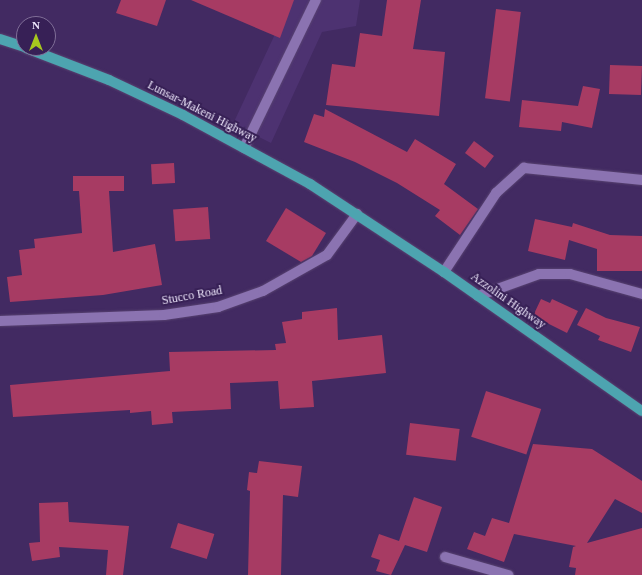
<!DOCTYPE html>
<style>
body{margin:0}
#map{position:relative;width:642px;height:575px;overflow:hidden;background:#422a62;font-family:Georgia,serif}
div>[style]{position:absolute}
.built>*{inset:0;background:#4d3271}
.building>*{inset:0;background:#a73b63;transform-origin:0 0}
.roads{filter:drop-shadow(0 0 1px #584371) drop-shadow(0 0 1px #584371)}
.lane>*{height:10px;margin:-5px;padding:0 5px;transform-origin:5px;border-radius:5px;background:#8b73b1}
.street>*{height:10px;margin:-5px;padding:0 5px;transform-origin:5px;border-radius:5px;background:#8b73b1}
.primary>*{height:10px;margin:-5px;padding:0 5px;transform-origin:5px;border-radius:5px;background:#4da4b0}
span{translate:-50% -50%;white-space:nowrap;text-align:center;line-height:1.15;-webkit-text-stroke:4px #372056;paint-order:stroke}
.street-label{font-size:12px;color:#ede6fb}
.north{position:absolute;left:16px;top:16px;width:40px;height:40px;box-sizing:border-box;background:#372056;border:1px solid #806f98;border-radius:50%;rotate:0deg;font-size:11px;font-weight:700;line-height:16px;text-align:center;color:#ede6fb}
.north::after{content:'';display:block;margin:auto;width:14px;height:18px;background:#a7c71e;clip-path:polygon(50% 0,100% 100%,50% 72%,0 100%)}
</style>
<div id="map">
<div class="built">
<div style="clip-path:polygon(291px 0,360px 0,356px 26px,322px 32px,271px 143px,233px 124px)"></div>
</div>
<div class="building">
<div style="clip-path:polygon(121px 0,166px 0,157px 26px,116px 13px)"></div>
<div style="clip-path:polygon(191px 0,294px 0,280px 38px)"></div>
<div style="clip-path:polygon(387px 0,421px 0,413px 49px,445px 52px,439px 116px,326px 105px,332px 64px,355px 67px,360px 33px,382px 36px)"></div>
<div style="left:496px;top:9px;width:25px;height:90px;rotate:7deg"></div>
<div style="left:610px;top:65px;width:32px;height:29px;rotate:2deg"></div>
<div style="clip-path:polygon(583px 86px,600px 89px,592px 128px,562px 122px,561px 131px,519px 127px,522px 100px,578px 106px)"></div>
<div style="clip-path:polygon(325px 109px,407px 152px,415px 139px,456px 164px,444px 184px,478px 209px,460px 235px,435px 216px,440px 210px,397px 183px,355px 162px,304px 142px,314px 114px,324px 117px)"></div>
<div style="left:474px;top:141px;width:25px;height:15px;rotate:37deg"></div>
<div style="left:174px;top:163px;width:20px;height:23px;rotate:87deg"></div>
<div style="clip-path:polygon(73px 176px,124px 176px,124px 191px,109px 191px,113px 252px,155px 244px,162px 285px,103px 295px,10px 302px,7px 277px,22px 275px,19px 250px,35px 248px,34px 239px,82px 233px,79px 191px,73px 191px)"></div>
<div style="left:208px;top:207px;width:32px;height:35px;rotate:86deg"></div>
<div style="clip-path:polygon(286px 208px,326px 233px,312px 256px,301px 262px,266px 241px)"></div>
<div style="clip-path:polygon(535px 219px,572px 227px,573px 223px,610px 235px,642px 236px,642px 271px,597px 271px,597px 249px,569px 240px,565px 260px,528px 251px)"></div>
<div style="clip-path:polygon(541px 299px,550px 303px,552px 299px,578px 311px,567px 333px,533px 316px)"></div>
<div style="clip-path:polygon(337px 308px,338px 340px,382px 335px,386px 373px,312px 381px,314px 407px,280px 409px,278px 381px,230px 383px,231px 409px,172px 412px,173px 423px,152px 425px,151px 411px,130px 413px,130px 410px,13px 417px,10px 385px,170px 371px,169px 352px,276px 350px,275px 344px,286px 343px,282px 322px,302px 319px,302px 312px)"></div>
<div style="clip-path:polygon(586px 308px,606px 318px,640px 327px,631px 352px,598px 340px,600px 336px,577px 325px)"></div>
<div style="left:486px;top:391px;width:58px;height:48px;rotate:18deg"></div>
<div style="left:410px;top:423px;width:50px;height:32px;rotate:7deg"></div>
<div style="clip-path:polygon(533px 444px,592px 449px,642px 481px,642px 513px,615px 499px,587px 543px,642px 528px,642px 575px,575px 575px,576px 568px,569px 567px,573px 547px,576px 546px,514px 534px,504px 562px,467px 549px,474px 532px,485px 536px,492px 518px,509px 523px)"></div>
<div style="clip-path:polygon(259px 461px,302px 466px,298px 497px,283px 495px,281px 575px,248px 575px,250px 491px,247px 490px,249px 472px,257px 473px)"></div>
<div style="clip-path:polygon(414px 497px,442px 507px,427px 552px,405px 545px,391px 575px,376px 571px,380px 560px,371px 557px,379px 534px,399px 541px)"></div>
<div style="clip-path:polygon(68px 502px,69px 522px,129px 526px,123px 575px,106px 575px,108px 550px,59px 547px,60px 557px,32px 561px,29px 543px,40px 542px,39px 503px)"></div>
<div style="left:178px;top:523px;width:38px;height:26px;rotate:17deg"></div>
</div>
<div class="roads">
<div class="lane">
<div style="left:244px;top:148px;width:165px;rotate:-64.1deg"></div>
</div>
<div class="street">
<div style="left:444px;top:272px;width:95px;rotate:-56.6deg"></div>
<div style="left:496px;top:193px;width:38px;rotate:-42deg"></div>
<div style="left:524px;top:168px;width:119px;rotate:5.8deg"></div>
<div style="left:478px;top:296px;width:65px;rotate:-19.8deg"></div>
<div style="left:539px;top:274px;width:31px"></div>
<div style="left:570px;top:274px;width:75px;rotate:15.5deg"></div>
<div style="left:0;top:321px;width:164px;rotate:-2.1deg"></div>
<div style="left:164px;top:315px;width:55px;rotate:-8.4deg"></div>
<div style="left:218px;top:307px;width:48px;rotate:-19.6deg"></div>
<div style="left:263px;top:291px;width:73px;rotate:-29.4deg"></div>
<div style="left:327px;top:255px;width:51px;rotate:-53.8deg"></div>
<div style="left:445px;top:557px;width:66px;rotate:15.9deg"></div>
</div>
<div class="primary">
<div style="left:0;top:39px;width:25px;rotate:18deg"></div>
<div style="left:26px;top:48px;width:89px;rotate:21.1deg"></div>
<div style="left:109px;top:80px;width:82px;rotate:25.3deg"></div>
<div style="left:183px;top:115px;width:145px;rotate:28.5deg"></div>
<div style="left:310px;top:184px;width:160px;rotate:33.3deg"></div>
<div style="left:444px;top:272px;width:242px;rotate:35.1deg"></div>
</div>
</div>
<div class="street-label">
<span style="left:202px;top:112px;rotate:27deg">Lunsar-Makeni Highway</span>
<span style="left:192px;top:296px;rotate:-10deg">Stucco Road</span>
<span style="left:508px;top:301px;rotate:35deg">Azzolini Highway</span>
</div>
<div class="north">N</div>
</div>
